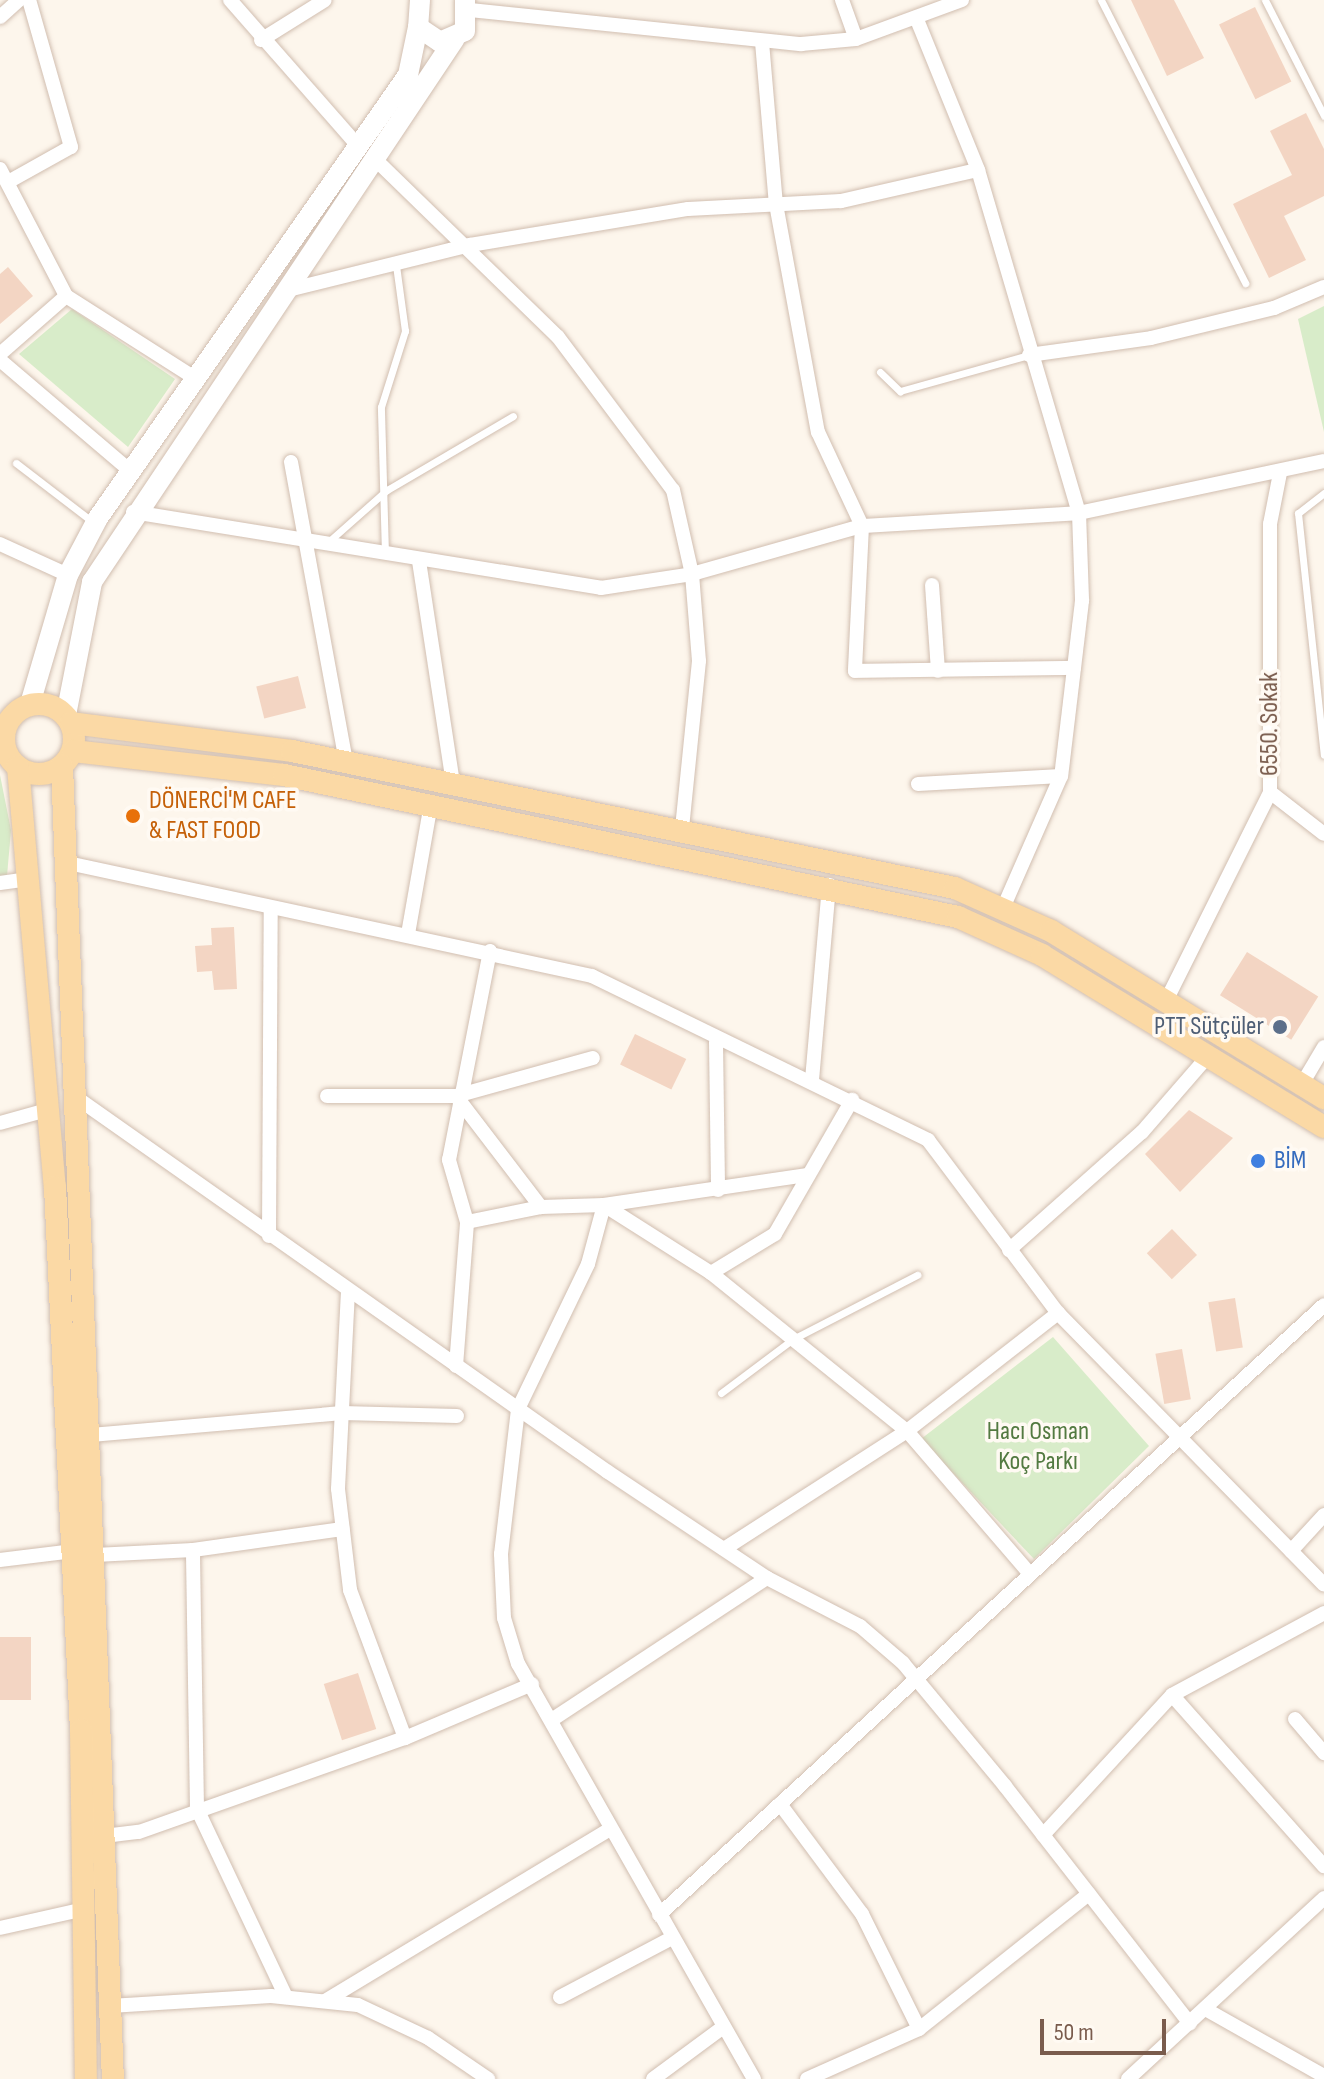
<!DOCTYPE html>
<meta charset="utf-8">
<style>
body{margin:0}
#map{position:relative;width:1324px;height:2079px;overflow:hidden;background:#fdf6ec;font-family:"Sofia Sans Condensed",sans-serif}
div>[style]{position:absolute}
.green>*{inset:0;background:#d8ecc9}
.building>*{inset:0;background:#f3d5c3;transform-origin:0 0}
.roads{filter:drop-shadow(0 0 2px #d1beb0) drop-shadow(0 0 2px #d1beb0)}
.service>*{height:7px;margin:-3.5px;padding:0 3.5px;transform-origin:3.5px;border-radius:3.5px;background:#fff}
.minor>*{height:14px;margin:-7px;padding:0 7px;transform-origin:7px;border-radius:7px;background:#fff}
.secondary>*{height:20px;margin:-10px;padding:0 10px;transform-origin:10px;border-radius:10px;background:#fff}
.primary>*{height:22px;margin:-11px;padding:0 11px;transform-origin:11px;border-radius:11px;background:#fbd9a5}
.primary>.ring{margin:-11px;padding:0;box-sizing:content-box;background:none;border:22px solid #fbd9a5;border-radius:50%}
.dots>*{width:22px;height:22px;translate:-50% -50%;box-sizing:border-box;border:4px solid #fffaf3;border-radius:50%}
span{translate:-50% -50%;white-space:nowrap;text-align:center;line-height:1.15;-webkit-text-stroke:7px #fffaf3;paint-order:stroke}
.street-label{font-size:26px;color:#7a5c4d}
.food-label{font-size:26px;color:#c56008}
.left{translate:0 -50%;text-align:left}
.service-label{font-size:26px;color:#4e5e75}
.right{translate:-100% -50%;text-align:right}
.shop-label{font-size:26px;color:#366cbe}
.park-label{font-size:26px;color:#537a41}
.scale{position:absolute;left:1040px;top:2019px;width:126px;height:36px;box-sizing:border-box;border:4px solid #7a5c4d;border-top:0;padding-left:10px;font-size:24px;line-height:28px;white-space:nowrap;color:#7a5c4d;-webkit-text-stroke:6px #fffaf3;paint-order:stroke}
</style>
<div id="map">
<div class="green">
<div style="clip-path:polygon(1324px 306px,1324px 432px,1298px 319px)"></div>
<div style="clip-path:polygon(72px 309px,175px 379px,128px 447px,19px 354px)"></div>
<div style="clip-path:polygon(0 775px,11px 830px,7px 876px,0 877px)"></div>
<div style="clip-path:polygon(1053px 1337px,1149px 1446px,1034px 1559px,921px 1439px)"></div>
</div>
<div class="building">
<div style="clip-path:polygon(1131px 0,1174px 0,1204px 58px,1167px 76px)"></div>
<div style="left:1255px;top:7px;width:83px;height:40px;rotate:64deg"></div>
<div style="clip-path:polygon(1306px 113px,1324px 149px,1324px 196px,1284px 216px,1306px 260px,1269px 278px,1233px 204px,1292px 175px,1270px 131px)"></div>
<div style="clip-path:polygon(8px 267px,33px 296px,0 324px,0 274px)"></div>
<div style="left:298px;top:676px;width:33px;height:43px;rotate:76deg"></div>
<div style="clip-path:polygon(234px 927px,237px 989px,214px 990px,212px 971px,197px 972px,195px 946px,212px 945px,211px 928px)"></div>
<div style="left:1247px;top:952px;width:84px;height:51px;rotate:32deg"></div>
<div style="left:635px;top:1034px;width:57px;height:34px;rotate:26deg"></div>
<div style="clip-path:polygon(1189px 1110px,1233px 1138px,1180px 1192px,1145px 1154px)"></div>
<div style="left:1172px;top:1229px;width:36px;height:35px;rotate:46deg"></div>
<div style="left:1235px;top:1298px;width:50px;height:27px;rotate:81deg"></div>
<div style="left:1182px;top:1349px;width:51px;height:27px;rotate:80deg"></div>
<div style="left:0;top:1637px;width:31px;height:63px"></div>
<div style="left:358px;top:1673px;width:59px;height:36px;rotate:72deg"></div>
</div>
<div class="roads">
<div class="service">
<div style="left:1101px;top:0;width:318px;rotate:63deg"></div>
<div style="left:1265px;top:0;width:130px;rotate:63deg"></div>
<div style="left:880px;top:372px;width:28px;rotate:44deg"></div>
<div style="left:900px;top:391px;width:134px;rotate:-15.6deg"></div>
<div style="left:16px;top:463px;width:97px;rotate:37.5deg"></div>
<div style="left:1324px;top:493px;width:33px;rotate:142deg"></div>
<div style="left:1298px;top:513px;width:243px;rotate:83.9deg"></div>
<div style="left:327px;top:543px;width:80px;rotate:-41.5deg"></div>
<div style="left:387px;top:490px;width:146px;rotate:-30.4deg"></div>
<div style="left:385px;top:554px;width:147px;rotate:-91.6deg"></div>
<div style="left:381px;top:407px;width:80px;rotate:-72.5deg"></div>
<div style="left:405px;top:331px;width:67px;rotate:-97.8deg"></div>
<div style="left:721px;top:1393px;width:90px;rotate:-36.9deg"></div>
<div style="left:793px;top:1339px;width:140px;rotate:-27.3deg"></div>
</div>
<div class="minor">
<div style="left:230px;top:0;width:196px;rotate:48.7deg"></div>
<div style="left:842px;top:0;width:41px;rotate:70.3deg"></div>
<div style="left:470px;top:10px;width:333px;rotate:5.9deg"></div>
<div style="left:801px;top:44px;width:55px;rotate:-5.2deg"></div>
<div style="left:856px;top:39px;width:113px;rotate:-20.2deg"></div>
<div style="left:0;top:17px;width:25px;rotate:-42deg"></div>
<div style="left:918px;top:22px;width:160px;rotate:67.9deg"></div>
<div style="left:978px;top:170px;width:358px;rotate:73.6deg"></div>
<div style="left:1079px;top:513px;width:88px;rotate:88deg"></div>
<div style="left:1082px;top:601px;width:176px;rotate:96.8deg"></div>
<div style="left:1061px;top:776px;width:142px;rotate:113.7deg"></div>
<div style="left:261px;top:40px;width:75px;rotate:-32deg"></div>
<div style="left:762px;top:42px;width:163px;rotate:85.1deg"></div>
<div style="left:776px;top:204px;width:232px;rotate:79.6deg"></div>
<div style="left:818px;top:432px;width:104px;rotate:64.9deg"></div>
<div style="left:862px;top:526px;width:145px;rotate:92.8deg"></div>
<div style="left:855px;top:671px;width:219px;rotate:-0.8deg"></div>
<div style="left:378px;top:162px;width:251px;rotate:44.2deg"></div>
<div style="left:558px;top:337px;width:191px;rotate:53.1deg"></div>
<div style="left:673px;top:490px;width:86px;rotate:77.3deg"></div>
<div style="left:692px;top:574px;width:87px;rotate:85.4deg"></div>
<div style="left:699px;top:661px;width:169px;rotate:95.8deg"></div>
<div style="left:0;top:169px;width:143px;rotate:62.5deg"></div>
<div style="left:66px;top:296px;width:151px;rotate:32.5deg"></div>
<div style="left:8px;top:182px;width:72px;rotate:-29.1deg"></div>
<div style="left:71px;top:147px;width:153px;rotate:-105.9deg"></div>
<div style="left:284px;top:291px;width:192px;rotate:-13.9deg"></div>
<div style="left:470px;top:245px;width:221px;rotate:-9.4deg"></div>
<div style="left:688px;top:209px;width:153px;rotate:-3deg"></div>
<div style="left:841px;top:201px;width:140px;rotate:-12.8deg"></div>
<div style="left:0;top:354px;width:88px;rotate:-41.3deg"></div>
<div style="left:1029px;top:355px;width:123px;rotate:-7.9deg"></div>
<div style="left:1151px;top:338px;width:127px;rotate:-13.7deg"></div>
<div style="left:1274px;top:308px;width:54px;rotate:-22.8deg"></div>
<div style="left:0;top:360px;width:167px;rotate:40.4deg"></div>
<div style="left:291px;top:462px;width:305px;rotate:79.6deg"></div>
<div style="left:133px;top:512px;width:474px;rotate:9.2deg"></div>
<div style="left:601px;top:588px;width:92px;rotate:-8.7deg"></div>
<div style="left:692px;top:574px;width:177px;rotate:-15.8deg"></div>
<div style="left:862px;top:526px;width:217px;rotate:-3.4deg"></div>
<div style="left:1079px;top:513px;width:250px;rotate:-12deg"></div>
<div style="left:0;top:544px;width:75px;rotate:24.5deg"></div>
<div style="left:419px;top:561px;width:225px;rotate:81.3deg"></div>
<div style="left:932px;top:585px;width:86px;rotate:86deg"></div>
<div style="left:918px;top:784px;width:143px;rotate:-3.2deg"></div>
<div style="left:1270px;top:792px;width:68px;rotate:37.9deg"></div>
<div style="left:68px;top:863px;width:536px;rotate:12.17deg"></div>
<div style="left:592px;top:976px;width:374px;rotate:26deg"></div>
<div style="left:928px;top:1140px;width:216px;rotate:53.1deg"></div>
<div style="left:1058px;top:1313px;width:380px;rotate:45.6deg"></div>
<div style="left:0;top:883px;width:29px;rotate:-8deg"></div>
<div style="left:408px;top:934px;width:132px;rotate:-80deg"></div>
<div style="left:1167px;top:999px;width:231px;rotate:-63.5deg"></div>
<div style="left:1270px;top:792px;width:268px;rotate:-90deg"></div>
<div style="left:1270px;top:524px;width:52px;rotate:-78.9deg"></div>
<div style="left:716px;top:1042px;width:148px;rotate:89.2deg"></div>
<div style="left:812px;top:1080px;width:196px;rotate:-85deg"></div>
<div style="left:1302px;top:1084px;width:43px;rotate:-59.3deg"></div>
<div style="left:327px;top:1096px;width:129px"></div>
<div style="left:456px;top:1096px;width:142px;rotate:-15.5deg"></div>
<div style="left:456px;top:1096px;width:140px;rotate:52.6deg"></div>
<div style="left:77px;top:1098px;width:649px;rotate:35.16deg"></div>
<div style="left:608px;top:1472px;width:191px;rotate:33.7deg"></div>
<div style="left:767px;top:1578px;width:105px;rotate:27.3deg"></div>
<div style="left:860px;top:1626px;width:57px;rotate:40.7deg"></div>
<div style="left:903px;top:1663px;width:160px;rotate:50.3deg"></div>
<div style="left:1005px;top:1786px;width:301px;rotate:52.1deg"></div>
<div style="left:0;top:1123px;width:52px;rotate:-15.6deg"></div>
<div style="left:467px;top:1222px;width:65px;rotate:-106.2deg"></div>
<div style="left:449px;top:1160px;width:213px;rotate:-78.9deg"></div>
<div style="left:269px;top:1236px;width:328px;rotate:-89.7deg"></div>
<div style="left:1009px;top:1250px;width:178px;rotate:-41.6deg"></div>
<div style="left:1142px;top:1132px;width:101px;rotate:-49deg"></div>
<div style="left:711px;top:1273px;width:75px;rotate:-31.4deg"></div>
<div style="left:775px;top:1234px;width:155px;rotate:-60.1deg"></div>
<div style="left:348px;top:1291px;width:198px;rotate:92.9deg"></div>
<div style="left:338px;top:1489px;width:102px;rotate:83.2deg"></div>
<div style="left:350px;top:1590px;width:158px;rotate:69.6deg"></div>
<div style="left:456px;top:1366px;width:144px;rotate:-85.6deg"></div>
<div style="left:467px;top:1222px;width:76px;rotate:-11.5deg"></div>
<div style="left:541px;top:1207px;width:63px;rotate:-1.8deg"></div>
<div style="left:604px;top:1205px;width:127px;rotate:32.4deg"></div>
<div style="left:711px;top:1273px;width:252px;rotate:38.9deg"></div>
<div style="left:907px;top:1431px;width:189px;rotate:49.3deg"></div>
<div style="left:91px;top:1435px;width:252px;rotate:-5deg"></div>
<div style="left:342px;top:1413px;width:115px;rotate:1.5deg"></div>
<div style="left:724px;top:1549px;width:218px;rotate:-32.8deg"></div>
<div style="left:907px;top:1431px;width:192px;rotate:-38deg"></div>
<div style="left:1291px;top:1551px;width:49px;rotate:-47.5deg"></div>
<div style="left:95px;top:1555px;width:98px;rotate:-2.9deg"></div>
<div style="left:0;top:1560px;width:74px;rotate:-7deg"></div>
<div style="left:1172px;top:1695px;width:229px;rotate:48.4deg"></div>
<div style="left:553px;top:1719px;width:256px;rotate:-33.4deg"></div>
<div style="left:1295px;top:1719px;width:45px;rotate:49.5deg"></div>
<div style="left:780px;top:1804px;width:137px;rotate:53.3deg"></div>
<div style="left:862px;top:1914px;width:128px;rotate:63.6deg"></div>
<div style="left:1043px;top:1835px;width:190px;rotate:-47.3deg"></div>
<div style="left:1172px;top:1695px;width:173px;rotate:-28.3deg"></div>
<div style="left:104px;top:1836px;width:35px;rotate:-7deg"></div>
<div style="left:139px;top:1832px;width:282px;rotate:-19.5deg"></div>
<div style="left:405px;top:1738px;width:138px;rotate:-23deg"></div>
<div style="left:659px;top:1915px;width:902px;rotate:-42.53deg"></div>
<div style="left:0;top:1928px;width:86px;rotate:-12.7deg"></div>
<div style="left:286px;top:1997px;width:208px;rotate:-115.3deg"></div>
<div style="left:197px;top:1809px;width:259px;rotate:-90.9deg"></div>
<div style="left:193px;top:1550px;width:151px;rotate:-8deg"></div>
<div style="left:560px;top:1997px;width:127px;rotate:-27.8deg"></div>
<div style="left:325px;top:2001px;width:333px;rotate:-31.1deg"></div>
<div style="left:110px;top:2006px;width:161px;rotate:-3.6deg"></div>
<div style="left:271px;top:1996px;width:87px;rotate:5.9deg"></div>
<div style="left:358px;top:2005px;width:77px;rotate:25.2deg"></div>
<div style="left:428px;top:2038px;width:73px;rotate:34.3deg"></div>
<div style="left:1207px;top:2010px;width:134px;rotate:29.4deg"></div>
<div style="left:653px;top:2079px;width:86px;rotate:-36.5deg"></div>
<div style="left:754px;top:2079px;width:477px;rotate:-119.6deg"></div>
<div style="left:518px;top:1664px;width:48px;rotate:-106.9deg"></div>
<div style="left:504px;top:1618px;width:64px;rotate:-92.7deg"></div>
<div style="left:501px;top:1554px;width:146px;rotate:-83.3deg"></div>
<div style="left:518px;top:1409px;width:161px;rotate:-64.2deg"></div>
<div style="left:588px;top:1264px;width:61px;rotate:-74.8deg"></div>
<div style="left:604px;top:1205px;width:204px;rotate:-8.4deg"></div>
<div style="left:807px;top:2079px;width:123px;rotate:-24.1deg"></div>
<div style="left:919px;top:2029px;width:217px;rotate:-38.5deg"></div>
<div style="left:1128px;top:2079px;width:267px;rotate:-42.7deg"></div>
</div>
<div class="secondary">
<div style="left:420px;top:0;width:27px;rotate:94deg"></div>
<div style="left:418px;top:27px;width:27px;rotate:34deg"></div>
<div style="left:440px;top:42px;width:27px;rotate:-24deg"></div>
<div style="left:465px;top:31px;width:31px;rotate:-90deg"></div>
<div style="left:30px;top:704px;width:134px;rotate:-73.6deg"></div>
<div style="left:68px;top:575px;width:64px;rotate:-62.2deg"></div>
<div style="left:98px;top:518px;width:541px;rotate:-55.02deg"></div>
<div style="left:408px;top:75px;width:49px;rotate:-78.2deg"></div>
<div style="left:66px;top:715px;width:136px;rotate:-78.9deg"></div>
<div style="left:92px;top:582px;width:652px;rotate:-56.26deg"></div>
</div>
<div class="primary">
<div class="ring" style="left:4px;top:704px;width:48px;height:48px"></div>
<div style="left:71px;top:723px;width:223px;rotate:7.2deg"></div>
<div style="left:292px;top:751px;width:677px;rotate:11.68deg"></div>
<div style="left:955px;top:888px;width:105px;rotate:24.1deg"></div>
<div style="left:1051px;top:931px;width:320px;rotate:31.5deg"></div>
<div style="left:73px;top:751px;width:212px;rotate:6.5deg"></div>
<div style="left:284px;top:775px;width:689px;rotate:11.9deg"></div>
<div style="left:958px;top:917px;width:92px;rotate:24.3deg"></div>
<div style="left:1042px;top:955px;width:330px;rotate:31.4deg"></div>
<div style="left:62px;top:766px;width:1314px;rotate:87.78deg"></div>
<div style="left:18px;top:767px;width:422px;rotate:85deg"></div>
<div style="left:55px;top:1187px;width:544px;rotate:87.26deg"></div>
<div style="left:81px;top:1730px;width:349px;rotate:89.2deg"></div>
</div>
</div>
<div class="dots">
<div style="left:133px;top:816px;background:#e8710a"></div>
<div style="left:1280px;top:1027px;background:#5c6f8a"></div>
<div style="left:1258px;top:1161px;background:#3f7fe0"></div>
</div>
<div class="street-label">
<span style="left:1270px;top:724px;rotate:-90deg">6550. Sokak</span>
</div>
<div class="food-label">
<span class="left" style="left:149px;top:816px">DÖNERCİ'M CAFE<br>&amp; FAST FOOD</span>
</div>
<div class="service-label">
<span class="right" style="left:1264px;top:1027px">PTT Sütçüler</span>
</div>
<div class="shop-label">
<span class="left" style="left:1274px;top:1161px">BİM</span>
</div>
<div class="park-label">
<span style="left:1038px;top:1447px">Hacı Osman<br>Koç Parkı</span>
</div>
<div class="scale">50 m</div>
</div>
